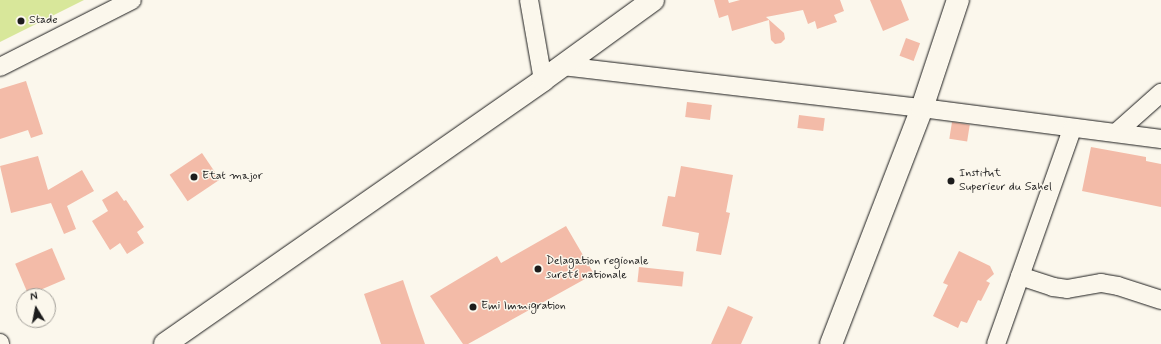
<!DOCTYPE html>
<meta charset="utf-8">
<style>
body{margin:0}
#map{position:relative;width:1161px;height:344px;overflow:hidden;background:#fbf7ec;font-family:Mynerve,sans-serif}
div>[style]{position:absolute}
.green>*{inset:0;background:#d8e79a}
.building>*{inset:0;background:#f3bba8;transform-origin:0 0}
.roads{filter:drop-shadow(0 0 1px #1c1c1c) drop-shadow(0 0 1px #1c1c1c)}
.street>*{height:18px;margin:-9px;padding:0 9px;transform-origin:9px;border-radius:9px;background:#fbf7ec}
.secondary>*{height:22px;margin:-11px;padding:0 11px;transform-origin:11px;border-radius:11px;background:#fbf7ec}
.dots>*{width:11px;height:11px;translate:-50% -50%;box-sizing:border-box;border:2px solid #fbf7ec;border-radius:50%}
span{translate:-50% -50%;white-space:nowrap;text-align:center;line-height:1.15;-webkit-text-stroke:3px #fbf7ec;paint-order:stroke}
.poi-label{font-size:12px;color:#1c1c1c}
.left{translate:0 -50%;text-align:left}
.north{position:absolute;left:16px;top:288px;width:40px;height:40px;box-sizing:border-box;background:#fbf7ec;border:1px solid #a29f99;border-radius:50%;rotate:350deg;font-size:11px;font-weight:700;line-height:16px;text-align:center;color:#1c1c1c}
.north::after{content:'';display:block;margin:auto;width:14px;height:18px;background:#1c1c1c;clip-path:polygon(50% 0,100% 100%,50% 72%,0 100%)}
</style>
<div id="map">
<div class="green">
<div style="clip-path:polygon(0 0,84px 0,0 42px)"></div>
</div>
<div class="building">
<div style="clip-path:polygon(714px 0,728px 0,729px 3px,740px 0,840px 0,844px 11px,834px 15px,837px 22px,817px 29px,815px 21px,808px 24px,803px 10px,766px 17px,784px 33px,785px 39px,781px 43px,775px 44px,771px 40px,769px 20px,732px 31px,728px 15px,719px 18px)"></div>
<div style="clip-path:polygon(870px 0,901px 0,909px 20px,883px 31px)"></div>
<div style="left:906px;top:38px;width:15px;height:19px;rotate:20deg"></div>
<div style="clip-path:polygon(26px 81px,43px 134px,31px 138px,28px 130px,0 139px,0 89px)"></div>
<div style="left:687px;top:102px;width:25px;height:15px;rotate:7deg"></div>
<div style="left:799px;top:115px;width:26px;height:13px;rotate:7deg"></div>
<div style="left:952px;top:122px;width:18px;height:17px;rotate:9deg"></div>
<div style="clip-path:polygon(1091px 147px,1146px 157px,1146px 161px,1161px 164px,1161px 207px,1082px 191px)"></div>
<div style="left:202px;top:153px;width:32px;height:39px;rotate:56deg"></div>
<div style="clip-path:polygon(38px 156px,48px 190px,82px 170px,94px 191px,67px 206px,76px 229px,64px 234px,51px 203px,11px 213px,0 166px)"></div>
<div style="clip-path:polygon(681px 166px,733px 175px,726px 212px,730px 213px,721px 255px,696px 251px,699px 233px,662px 226px,668px 196px,675px 197px)"></div>
<div style="clip-path:polygon(117px 191px,124px 201px,126px 200px,144px 227px,137px 232px,144px 243px,127px 254px,120px 243px,110px 250px,92px 221px,108px 211px,102px 200px)"></div>
<div style="clip-path:polygon(566px 226px,594px 274px,468px 344px,463px 344px,430px 296px,497px 256px,501px 263px)"></div>
<div style="left:52px;top:248px;width:34px;height:40px;rotate:67deg"></div>
<div style="clip-path:polygon(959px 251px,990px 266px,994px 274px,986px 281px,990px 283px,981px 301px,978px 300px,967px 323px,961px 321px,958px 328px,933px 316px,948px 285px,943px 283px)"></div>
<div style="left:639px;top:267px;width:45px;height:15px;rotate:6deg"></div>
<div style="clip-path:polygon(403px 280px,414px 313px,425px 344px,381px 344px,364px 294px)"></div>
<div style="clip-path:polygon(728px 306px,753px 317px,741px 344px,711px 344px)"></div>
</div>
<div class="roads">
<div class="street">
<div style="left:529px;top:0;width:81px;rotate:80.1deg"></div>
<div style="left:563px;top:66px;width:361px;rotate:6.7deg"></div>
<div style="left:922px;top:108px;width:241px;rotate:7.4deg"></div>
<div style="left:0;top:67px;width:148px;rotate:-26.9deg"></div>
<div style="left:1117px;top:132px;width:59px;rotate:-41.6deg"></div>
<div style="left:1020px;top:276px;width:35px;rotate:18deg"></div>
<div style="left:1053px;top:287px;width:14px;rotate:8deg"></div>
<div style="left:1067px;top:289px;width:35px;rotate:-10deg"></div>
<div style="left:1101px;top:283px;width:17px;rotate:10deg"></div>
<div style="left:1118px;top:286px;width:45px;rotate:18deg"></div>
<div style="left:0;top:343px;width:1px;rotate:90deg"></div>
<div style="left:996px;top:344px;width:228px;rotate:-70.5deg"></div>
</div>
<div class="secondary">
<div style="left:165px;top:344px;width:461px;rotate:-34.9deg"></div>
<div style="left:543px;top:80px;width:136px;rotate:-36deg"></div>
<div style="left:831px;top:344px;width:253px;rotate:-68.9deg"></div>
<div style="left:922px;top:108px;width:114px;rotate:-71.6deg"></div>
</div>
</div>
<div class="dots">
<div style="left:21px;top:21px;background:#1c1c1c"></div>
<div style="left:194px;top:177px;background:#1c1c1c"></div>
<div style="left:951px;top:181px;background:#1c1c1c"></div>
<div style="left:538px;top:269px;background:#1c1c1c"></div>
<div style="left:473px;top:307px;background:#1c1c1c"></div>
</div>
<div class="poi-label">
<span class="left" style="left:29px;top:21px">Stade</span>
<span class="left" style="left:959px;top:181px">Institut<br>Superieur du Sahel</span>
<span class="left" style="left:202px;top:177px">Etat major</span>
<span class="left" style="left:546px;top:269px">Delagation regionale<br>sureté nationale</span>
<span class="left" style="left:481px;top:307px">Emi Immigration</span>
</div>
<div class="north">N</div>
</div>
